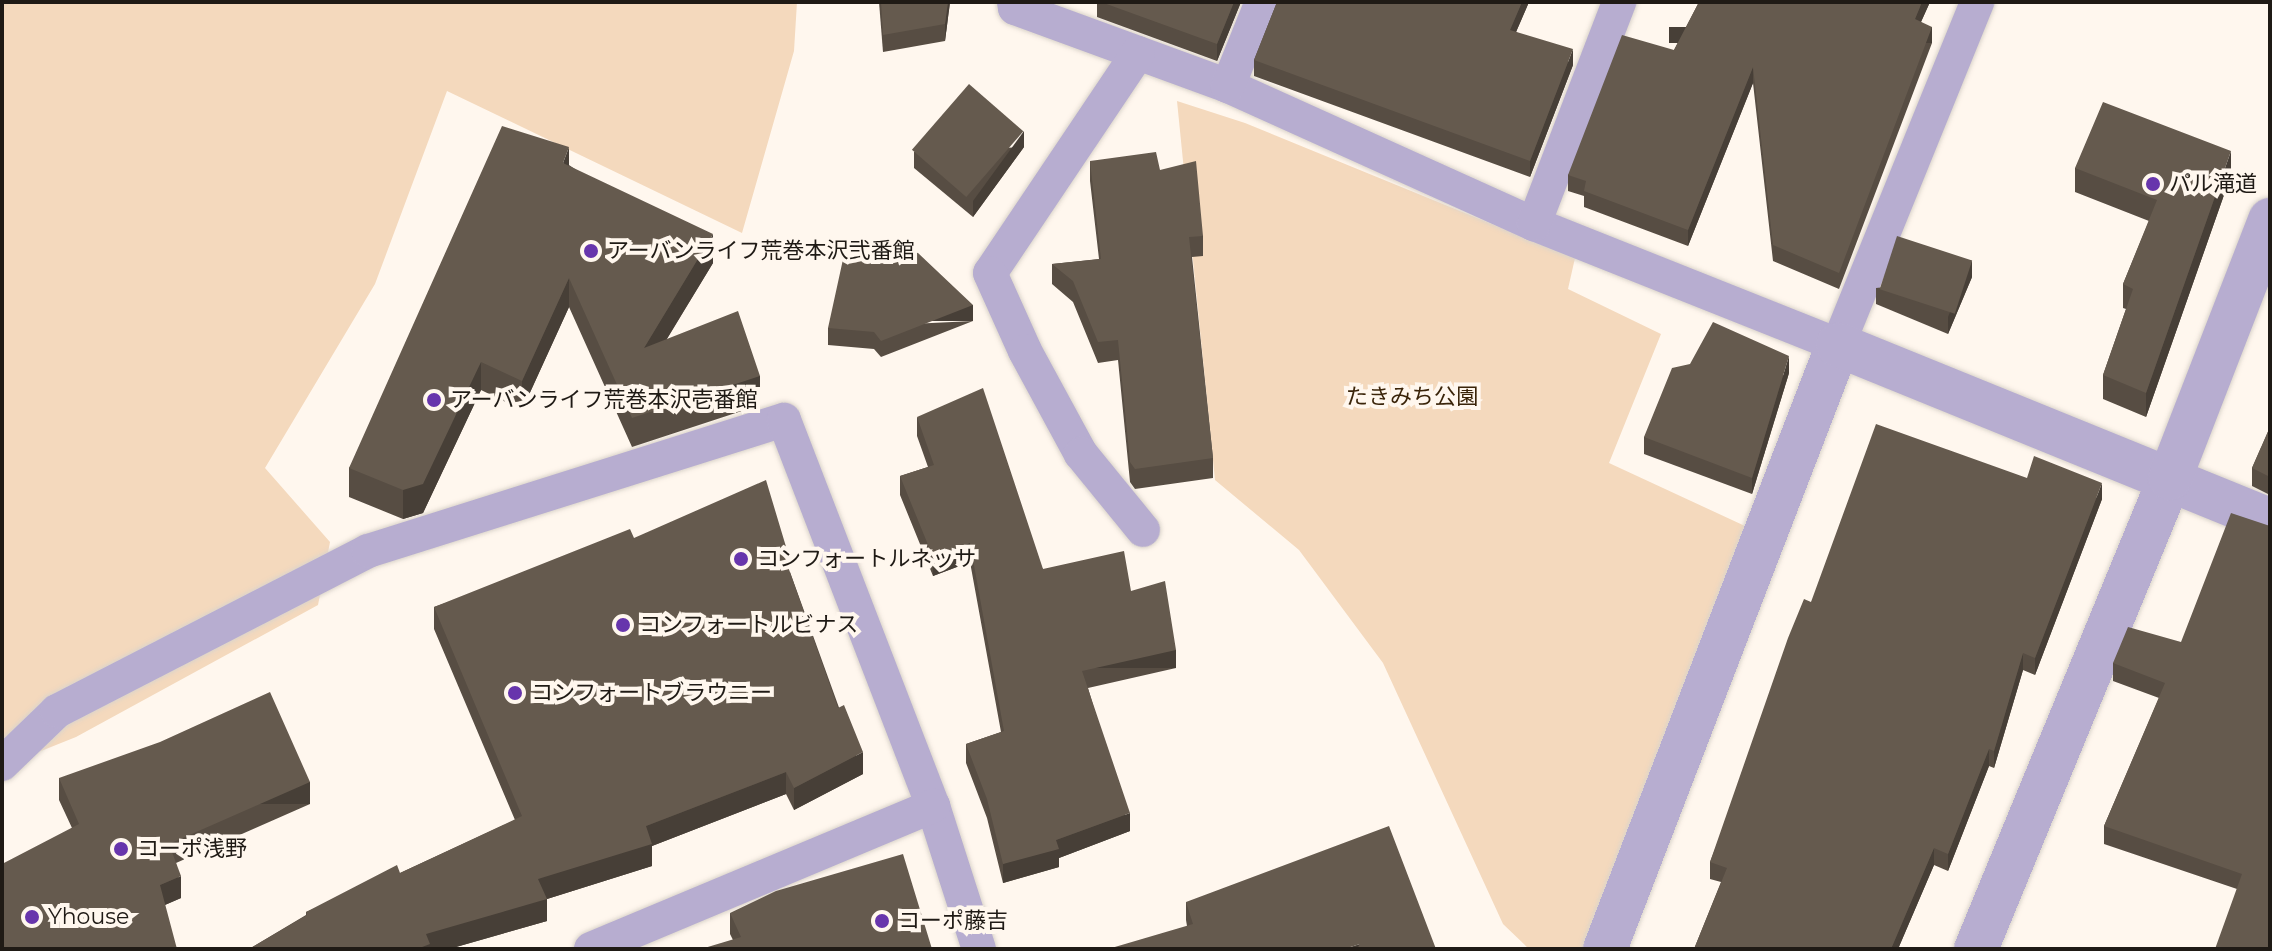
<!DOCTYPE html>
<meta charset="utf-8">
<style>
body{margin:0}
#map{position:relative;width:2272px;height:951px;overflow:hidden;background:#fff7ee;font-family:Montserrat,"Noto Sans JP",sans-serif}
div>[style]{position:absolute}
.green>*{inset:0;background:#f4d9bd}
.roads{filter:drop-shadow(0 0 2px #dbd4cb) drop-shadow(0 0 2px #dbd4cb)}
.service>*{height:34px;margin:-17px;padding:0 17px;transform-origin:17px;border-radius:17px;background:#b7add0}
.minor>*{height:44px;margin:-22px;padding:0 22px;transform-origin:22px;border-radius:22px;background:#b7add0}
.wall>*{inset:0;background:#574d43}
.shaded-wall>*{inset:0;background:#473f37;transform-origin:0 0}
.building>*{inset:0;background:#655a4e;transform-origin:0 0}
.dots>*{width:22px;height:22px;translate:-50% -50%;box-sizing:border-box;border:4px solid #fff7ee;border-radius:50%}
span{translate:-50% -50%;white-space:nowrap;text-align:center;line-height:1.15;-webkit-text-stroke:8px #fff7ee;paint-order:stroke}
.poi-label{font-size:22px;color:#1f1a15}
.left{translate:0 -50%;text-align:left}
.park-label{font-size:22px;color:#3a2409}
.frame{position:absolute;inset:0;border:4px solid #1f1a15;pointer-events:none}
</style>
<div id="map">
<div class="green">
<div style="clip-path:polygon(2px 2px,797px 2px,794px 51px,742px 233px,447px 91px,375px 284px,265px 468px,330px 542px,318px 605px,76px 737px,26px 757px,2px 771px)"></div>
<div style="clip-path:polygon(1177px 101px,1245px 123px,1575px 258px,1568px 289px,1661px 334px,1609px 463px,1745px 526px,1587px 949px,1529px 949px,1503px 924px,1383px 663px,1299px 550px,1215px 480px)"></div>
</div>
<div class="roads">
<div class="service">
<div style="left:1014px;top:2px;width:6px;rotate:81deg"></div>
<div style="left:1015px;top:8px;width:227px;rotate:20.1deg"></div>
<div style="left:1228px;top:86px;width:336px;rotate:24.3deg"></div>
<div style="left:1534px;top:224px;width:327px;rotate:21.7deg"></div>
<div style="left:1838px;top:345px;width:370px;rotate:-67.9deg"></div>
<div style="left:1138px;top:53px;width:265px;rotate:123.9deg"></div>
<div style="left:990px;top:273px;width:85px;rotate:65.8deg"></div>
<div style="left:1025px;top:351px;width:117px;rotate:61.5deg"></div>
<div style="left:1081px;top:454px;width:98px;rotate:50.8deg"></div>
<div style="left:1228px;top:86px;width:91px;rotate:-68deg"></div>
<div style="left:1534px;top:224px;width:238px;rotate:-69deg"></div>
<div style="left:2px;top:764px;width:76px;rotate:-43.9deg"></div>
<div style="left:57px;top:711px;width:350px;rotate:-27.2deg"></div>
<div style="left:368px;top:551px;width:436px;rotate:-17.5deg"></div>
<div style="left:784px;top:420px;width:414px;rotate:68.9deg"></div>
<div style="left:933px;top:806px;width:150px;rotate:72.2deg"></div>
<div style="left:591px;top:949px;width:371px;rotate:-22.7deg"></div>
</div>
<div class="minor">
<div style="left:1605px;top:949px;width:647px;rotate:-68.91deg"></div>
<div style="left:1838px;top:345px;width:466px;rotate:22.1deg"></div>
<div style="left:1976px;top:949px;width:509px;rotate:-67.61deg"></div>
<div style="left:2170px;top:478px;width:277px;rotate:-68.8deg"></div>
</div>
</div>
<div class="wall">
<div style="clip-path:polygon(879px 2px,950px 2px,945px 41px,883px 52px)"></div>
<div style="clip-path:polygon(1097px 2px,1241px 2px,1217px 61px,1097px 17px)"></div>
<div style="clip-path:polygon(1277px 2px,1529px 2px,1516px 32px,1573px 65px,1530px 177px,1254px 76px,1254px 60px)"></div>
<div style="clip-path:polygon(1699px 2px,1930px 2px,1921px 22px,1932px 43px,1839px 289px,1773px 261px,1753px 83px,1688px 246px,1584px 207px,1584px 196px,1568px 191px,1568px 175px,1674px 50px)"></div>
<div style="clip-path:polygon(1024px 147px,973px 217px,914px 168px,914px 152px)"></div>
<div style="clip-path:polygon(1090px 161px,1160px 170px,1203px 236px,1203px 256px,1192px 257px,1213px 458px,1213px 478px,1135px 489px,1130px 482px,1118px 360px,1098px 363px,1073px 302px,1052px 284px,1052px 264px,1099px 259px,1090px 181px)"></div>
<div style="clip-path:polygon(569px 165px,713px 263px,667px 339px,760px 405px,632px 447px,569px 307px,522px 410px,481px 390px,423px 513px,403px 519px,349px 497px,349px 468px)"></div>
<div style="clip-path:polygon(2075px 168px,2231px 175px,2146px 417px,2103px 399px,2103px 375px,2126px 309px,2123px 308px,2123px 284px,2149px 221px,2075px 192px)"></div>
<div style="clip-path:polygon(1972px 277px,1948px 334px,1876px 304px,1876px 288px)"></div>
<div style="clip-path:polygon(973px 321px,881px 357px,874px 349px,828px 345px,828px 328px)"></div>
<div style="clip-path:polygon(1789px 373px,1752px 494px,1644px 454px,1644px 437px)"></div>
<div style="clip-path:polygon(917px 417px,1043px 569px,1131px 591px,1176px 668px,1088px 688px,1130px 831px,1059px 858px,1059px 867px,1003px 883px,987px 818px,966px 763px,966px 744px,1001px 732px,970px 562px,933px 576px,900px 495px,900px 476px,928px 467px,917px 436px)"></div>
<div style="clip-path:polygon(2270px 427px,2270px 495px,2252px 486px,2252px 468px)"></div>
<div style="clip-path:polygon(2027px 478px,2102px 499px,2035px 675px,2023px 670px,1994px 768px,1989px 766px,1948px 871px,1934px 865px,1898px 949px,1694px 949px,1721px 882px,1710px 879px,1710px 862px,1811px 602px)"></div>
<div style="clip-path:polygon(634px 538px,790px 572px,863px 774px,794px 810px,786px 794px,652px 846px,652px 866px,547px 899px,547px 921px,449px 949px,249px 949px,306px 915px,306px 912px,400px 873px,515px 820px,434px 629px,434px 607px)"></div>
<div style="clip-path:polygon(2181px 642px,2270px 949px,2237px 889px,2104px 844px,2104px 826px,2159px 698px,2113px 681px,2113px 663px)"></div>
<div style="clip-path:polygon(59px 778px,310px 804px,176px 863px,181px 898px,165px 905px,72px 828px,59px 800px)"></div>
<div style="clip-path:polygon(1186px 902px,1436px 949px,1187px 926px,1186px 920px)"></div>
<div style="clip-path:polygon(730px 913px,932px 949px,733px 940px,730px 934px)"></div>
</div>
<div class="shaded-wall">
<div style="clip-path:polygon(948px 2px,950px 2px,945px 41px,945px 24px)"></div>
<div style="clip-path:polygon(1234px 2px,1241px 2px,1217px 61px,1217px 44px)"></div>
<div style="clip-path:polygon(1522px 2px,1529px 2px,1510px 46px,1510px 30px)"></div>
<div style="clip-path:polygon(1922px 2px,1930px 2px,1915px 35px,1915px 19px)"></div>
<div style="left:1932px;top:27px;width:16px;height:263px;rotate:90deg"></div>
<div style="clip-path:polygon(1573px 49px,1573px 65px,1530px 177px,1530px 161px)"></div>
<div style="clip-path:polygon(1753px 67px,1753px 83px,1688px 246px,1688px 230px)"></div>
<div style="clip-path:polygon(1024px 131px,1024px 147px,973px 217px,973px 201px)"></div>
<div style="clip-path:polygon(569px 147px,569px 175px,563px 163px)"></div>
<div style="clip-path:polygon(2231px 151px,2231px 175px,2146px 417px,2146px 393px)"></div>
<div style="clip-path:polygon(713px 234px,713px 263px,644px 376px,644px 348px)"></div>
<div style="clip-path:polygon(1972px 260px,1972px 277px,1948px 334px,1948px 317px)"></div>
<div style="clip-path:polygon(569px 278px,569px 307px,522px 410px,522px 381px)"></div>
<div style="left:973px;top:305px;width:16px;height:99px;rotate:90deg"></div>
<div style="clip-path:polygon(1789px 356px,1789px 373px,1752px 494px,1752px 478px)"></div>
<div style="clip-path:polygon(481px 362px,481px 390px,423px 513px,403px 519px,403px 490px)"></div>
<div style="left:760px;top:376px;width:29px;height:135px;rotate:90deg"></div>
<div style="clip-path:polygon(2102px 483px,2102px 499px,2035px 675px,2035px 658px)"></div>
<div style="clip-path:polygon(970px 543px,970px 562px,933px 576px,933px 557px)"></div>
<div style="left:1176px;top:650px;width:18px;height:96px;rotate:90deg"></div>
<div style="clip-path:polygon(2023px 653px,2023px 670px,1994px 768px,1994px 751px)"></div>
<div style="clip-path:polygon(1989px 749px,1989px 766px,1948px 871px,1948px 854px)"></div>
<div style="clip-path:polygon(863px 752px,863px 774px,794px 810px,794px 788px)"></div>
<div style="clip-path:polygon(786px 772px,786px 794px,652px 846px,652px 866px,547px 899px,547px 921px,449px 949px,418px 949px,426px 934px,646px 826px)"></div>
<div style="left:310px;top:782px;width:22px;height:154px;rotate:90deg"></div>
<div style="clip-path:polygon(1130px 813px,1130px 831px,1059px 858px,1059px 867px,1003px 883px,1003px 864px,1056px 840px)"></div>
<div style="clip-path:polygon(1934px 848px,1934px 865px,1898px 949px,1891px 949px)"></div>
<div style="clip-path:polygon(181px 876px,181px 898px,160px 907px,160px 885px)"></div>
<div style="clip-path:polygon(1360px 944px,1360px 949px,1344px 949px)"></div>
</div>
<div class="building">
<div style="clip-path:polygon(881px 2px,948px 2px,945px 24px,883px 35px)"></div>
<div style="clip-path:polygon(1101px 2px,1234px 2px,1217px 44px)"></div>
<div style="clip-path:polygon(1277px 2px,1522px 2px,1510px 30px,1573px 49px,1530px 161px,1254px 60px)"></div>
<div style="clip-path:polygon(1699px 2px,1922px 2px,1915px 19px,1932px 27px,1839px 273px,1773px 245px,1753px 67px,1688px 230px,1584px 191px,1586px 181px,1568px 175px,1622px 35px,1674px 50px)"></div>
<div style="left:969px;top:84px;width:72px;height:87px;rotate:41deg"></div>
<div style="clip-path:polygon(2103px 102px,2231px 151px,2146px 393px,2103px 375px,2133px 289px,2123px 284px,2157px 200px,2075px 168px)"></div>
<div style="clip-path:polygon(502px 126px,569px 147px,563px 163px,713px 234px,644px 348px,738px 311px,760px 376px,632px 418px,569px 278px,522px 381px,481px 362px,423px 484px,403px 490px,349px 468px)"></div>
<div style="clip-path:polygon(1156px 152px,1160px 170px,1196px 161px,1203px 236px,1189px 237px,1213px 458px,1135px 469px,1130px 462px,1118px 340px,1098px 342px,1073px 281px,1052px 264px,1101px 259px,1090px 161px)"></div>
<div style="left:1897px;top:236px;width:79px;height:56px;rotate:18deg"></div>
<div style="clip-path:polygon(847px 241px,918px 253px,973px 305px,881px 341px,874px 332px,828px 328px)"></div>
<div style="clip-path:polygon(1713px 322px,1789px 356px,1752px 478px,1644px 437px,1672px 368px,1690px 364px)"></div>
<div style="clip-path:polygon(983px 388px,1043px 569px,1124px 551px,1131px 591px,1165px 581px,1176px 650px,1082px 671px,1130px 813px,1056px 840px,1059px 849px,1003px 864px,987px 799px,966px 744px,1004px 731px,970px 543px,933px 557px,900px 476px,934px 465px,917px 417px)"></div>
<div style="clip-path:polygon(1876px 424px,2027px 478px,2034px 456px,2102px 483px,2035px 658px,2023px 653px,1994px 751px,1989px 749px,1948px 854px,1934px 848px,1891px 949px,1694px 949px,1727px 868px,1710px 862px,1788px 638px,1804px 599px,1811px 602px)"></div>
<div style="clip-path:polygon(2270px 427px,2270px 477px,2252px 468px)"></div>
<div style="clip-path:polygon(766px 480px,790px 560px,786px 561px,838px 708px,844px 705px,863px 752px,794px 788px,786px 772px,646px 826px,652px 844px,538px 879px,547px 899px,426px 934px,430px 944px,417px 949px,249px 949px,307px 915px,306px 912px,397px 865px,400px 873px,522px 816px,434px 607px,630px 529px,634px 538px)"></div>
<div style="clip-path:polygon(2231px 513px,2270px 526px,2270px 949px,2215px 949px,2242px 874px,2104px 826px,2165px 683px,2113px 663px,2128px 627px,2181px 642px)"></div>
<div style="clip-path:polygon(270px 692px,310px 782px,169px 844px,181px 876px,160px 885px,177px 949px,2px 949px,2px 864px,79px 824px,59px 778px,160px 742px)"></div>
<div style="clip-path:polygon(1389px 826px,1436px 949px,1357px 949px,1360px 944px,1344px 949px,1108px 949px,1193px 924px,1186px 902px)"></div>
<div style="clip-path:polygon(903px 854px,932px 949px,701px 949px,741px 937px,730px 913px,776px 891px)"></div>
</div>
<div class="dots">
<div style="left:2153px;top:184px;background:#6735ac"></div>
<div style="left:591px;top:251px;background:#6735ac"></div>
<div style="left:434px;top:400px;background:#6735ac"></div>
<div style="left:741px;top:559px;background:#6735ac"></div>
<div style="left:623px;top:625px;background:#6735ac"></div>
<div style="left:515px;top:693px;background:#6735ac"></div>
<div style="left:121px;top:849px;background:#6735ac"></div>
<div style="left:32px;top:917px;background:#6735ac"></div>
<div style="left:882px;top:921px;background:#6735ac"></div>
</div>
<div class="poi-label">
<span class="left" style="left:2169px;top:184px">パル滝道</span>
<span class="left" style="left:607px;top:251px">アーバンライフ荒巻本沢弐番館</span>
<span class="left" style="left:450px;top:400px">アーバンライフ荒巻本沢壱番館</span>
<span class="left" style="left:757px;top:559px">コンフォートルネッサ</span>
<span class="left" style="left:639px;top:625px">コンフォートルビナス</span>
<span class="left" style="left:531px;top:693px">コンフォートブラウニー</span>
<span class="left" style="left:137px;top:849px">コーポ浅野</span>
<span class="left" style="left:48px;top:917px">Yhouse</span>
<span class="left" style="left:898px;top:921px">コーポ藤吉</span>
</div>
<div class="park-label">
<span style="left:1412px;top:397px">たきみち公園</span>
</div>
<div class="frame"></div>
</div>
